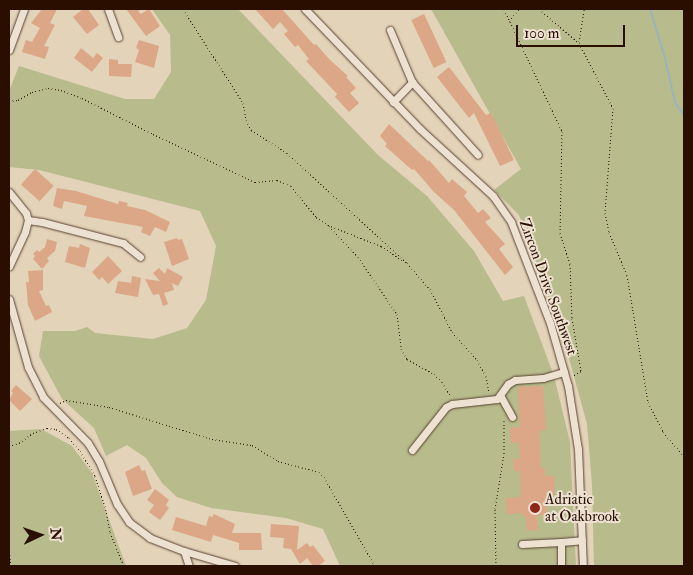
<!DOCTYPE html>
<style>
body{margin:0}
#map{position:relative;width:693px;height:575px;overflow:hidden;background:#e3d3b9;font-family:"IM FELL Double Pica",serif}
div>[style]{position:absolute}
.green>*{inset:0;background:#b8bb8c}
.stream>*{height:2px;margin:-1px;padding:0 1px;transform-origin:1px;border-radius:1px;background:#9ab5ba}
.building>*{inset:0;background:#dba786;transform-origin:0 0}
.path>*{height:1px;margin-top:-0.5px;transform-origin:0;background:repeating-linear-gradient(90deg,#2a0f01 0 1px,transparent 0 3.5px)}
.roads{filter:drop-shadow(0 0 1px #58402f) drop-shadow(0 0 1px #58402f)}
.minor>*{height:7px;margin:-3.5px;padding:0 3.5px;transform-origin:3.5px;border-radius:3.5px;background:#ede2d2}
.dots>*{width:14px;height:14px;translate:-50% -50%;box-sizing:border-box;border:2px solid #ede2d2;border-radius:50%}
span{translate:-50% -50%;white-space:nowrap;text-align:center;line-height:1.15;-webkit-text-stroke:4px #ede2d2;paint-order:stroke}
.street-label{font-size:15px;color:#2a0f01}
.poi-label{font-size:15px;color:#2a0f01}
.left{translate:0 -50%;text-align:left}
.frame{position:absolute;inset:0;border:10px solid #2a0f01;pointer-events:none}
.north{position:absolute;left:15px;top:510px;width:50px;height:50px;-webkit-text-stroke:4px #ede2d2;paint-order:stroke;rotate:87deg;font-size:14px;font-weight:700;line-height:20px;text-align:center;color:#2a0f01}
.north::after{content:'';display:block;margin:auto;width:18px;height:22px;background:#2a0f01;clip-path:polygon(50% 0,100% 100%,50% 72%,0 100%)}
.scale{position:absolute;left:516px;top:25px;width:109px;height:22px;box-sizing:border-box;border:2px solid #2a0f01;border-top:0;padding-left:6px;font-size:15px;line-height:18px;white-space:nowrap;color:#2a0f01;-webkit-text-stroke:4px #ede2d2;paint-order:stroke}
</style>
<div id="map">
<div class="green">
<div style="clip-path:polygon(152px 9px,238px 9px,378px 155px,427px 196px,474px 251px,503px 301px,524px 296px,554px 376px,570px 442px,576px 566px,340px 566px,323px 529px,286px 518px,211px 508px,177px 497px,162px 483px,146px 458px,127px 445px,106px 456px,94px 428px,62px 399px,39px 356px,43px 331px,75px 331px,87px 327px,95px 333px,153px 339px,187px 328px,206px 300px,216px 246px,200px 211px,39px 170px,9px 167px,9px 91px,19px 66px,125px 99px,154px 99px,171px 72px,170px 35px)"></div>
<div style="clip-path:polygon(431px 9px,684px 9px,684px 566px,594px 566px,592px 485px,587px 424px,567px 351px,519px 215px,494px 190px,521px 169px)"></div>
<div style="clip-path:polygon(41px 429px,72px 446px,92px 473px,126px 566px,9px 566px,9px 431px)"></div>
</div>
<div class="stream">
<div style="left:650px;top:9px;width:51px;rotate:73deg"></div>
<div style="left:665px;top:58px;width:45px;rotate:77.2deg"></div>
<div style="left:675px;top:102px;width:17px;rotate:57deg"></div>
</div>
<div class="building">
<div style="clip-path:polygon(42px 9px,57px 9px,50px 23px,55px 25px,44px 46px,49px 47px,45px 59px,22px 52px,26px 40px,32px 42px,40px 28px,31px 23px)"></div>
<div style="clip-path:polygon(83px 9px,88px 9px,99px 25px,87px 34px,73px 17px)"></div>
<div style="clip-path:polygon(126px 9px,141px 9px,138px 11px,141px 14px,149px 9px,160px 26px,146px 36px)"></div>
<div style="clip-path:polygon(255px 9px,282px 9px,314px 45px,316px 44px,330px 60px,348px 76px,346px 77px,356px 88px,350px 93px,359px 103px,349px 112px,335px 97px,337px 94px,306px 61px,309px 59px,298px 45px,295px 47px,284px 34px,288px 31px,280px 22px,273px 29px)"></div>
<div style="left:424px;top:14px;width:53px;height:14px;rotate:65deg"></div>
<div style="clip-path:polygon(139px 40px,159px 46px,154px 68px,135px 62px,139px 50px,136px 48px)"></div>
<div style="clip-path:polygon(81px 48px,93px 58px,97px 53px,103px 58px,92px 72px,74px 58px)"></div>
<div style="clip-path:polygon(109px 59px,118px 60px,118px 64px,132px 64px,131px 77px,109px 76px)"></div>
<div style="clip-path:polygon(449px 67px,486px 115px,491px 113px,514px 160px,500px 166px,474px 113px,469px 118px,437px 77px)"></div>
<div style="clip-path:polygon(389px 124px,428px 161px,429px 160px,449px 183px,452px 179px,467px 192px,464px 196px,478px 213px,483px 209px,491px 218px,485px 222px,505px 244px,499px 249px,513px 267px,505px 275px,454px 210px,434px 192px,414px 169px,412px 170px,385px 146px,387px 144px,380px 136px)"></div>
<div style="left:35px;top:169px;width:25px;height:21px;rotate:42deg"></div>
<div style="clip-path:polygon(57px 188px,76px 191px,118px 204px,119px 201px,128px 203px,127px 206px,145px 210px,170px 222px,166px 232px,155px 227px,150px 236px,141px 232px,143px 227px,84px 216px,87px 206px,64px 201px,62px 209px,53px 206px)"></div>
<div style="clip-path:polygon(177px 238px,178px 240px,182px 239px,189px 259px,172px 266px,164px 242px)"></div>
<div style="clip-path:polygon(47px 239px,57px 242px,55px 251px,47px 258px,49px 261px,42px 269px,33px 259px,35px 256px,33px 254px,37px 250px,39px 252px,45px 247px)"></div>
<div style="clip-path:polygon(80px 244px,90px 248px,85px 268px,65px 262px,69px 246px,79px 248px)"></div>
<div style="clip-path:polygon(108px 256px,122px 271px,108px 284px,102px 277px,99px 280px,92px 272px)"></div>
<div style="clip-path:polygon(159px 268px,165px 274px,167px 268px,183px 277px,178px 286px,172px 283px,174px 290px,164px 293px,168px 304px,163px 306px,159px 294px,153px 295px,145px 279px,160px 281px,153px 273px)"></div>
<div style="clip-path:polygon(43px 270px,43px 290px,39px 291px,46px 306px,49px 305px,52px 312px,35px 321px,28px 305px,26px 282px,29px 282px,28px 271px)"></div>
<div style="clip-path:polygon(132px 276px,141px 278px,138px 297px,115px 293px,118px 281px,131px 283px)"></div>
<div style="clip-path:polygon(16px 385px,32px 399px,20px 411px,9px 400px,13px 393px,11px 391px)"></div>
<div style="clip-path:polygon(543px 386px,546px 430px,539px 431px,541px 468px,545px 467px,545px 476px,554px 476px,555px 495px,546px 495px,547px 515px,537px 516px,538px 530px,527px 531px,526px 516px,522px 516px,522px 513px,507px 514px,506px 498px,521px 497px,520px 471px,514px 471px,513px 459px,520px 459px,519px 443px,511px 443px,510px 428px,520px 427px,518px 387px)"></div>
<div style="clip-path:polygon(139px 465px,142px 471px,145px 470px,152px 489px,133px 496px,125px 472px)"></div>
<div style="clip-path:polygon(155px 489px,169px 500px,166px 505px,169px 508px,160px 520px,149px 512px,154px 505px,147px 500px)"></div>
<div style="clip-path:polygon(214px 514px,235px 524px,232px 533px,261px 533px,262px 550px,239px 550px,239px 543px,213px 535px,211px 542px,172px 530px,176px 517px,206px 526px,209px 516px,212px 517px)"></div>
<div style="clip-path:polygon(271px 524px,299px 526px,297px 550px,307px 543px,310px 547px,313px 545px,325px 561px,318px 566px,313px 566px,307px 558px,300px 564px,291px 549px,283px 548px,284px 538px,270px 537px)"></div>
</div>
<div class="path">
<div style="left:183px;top:9px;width:112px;rotate:57.4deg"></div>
<div style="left:243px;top:103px;width:17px;rotate:80deg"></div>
<div style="left:246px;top:120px;width:11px;rotate:63deg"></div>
<div style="left:251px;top:130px;width:43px;rotate:32.6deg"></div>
<div style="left:287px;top:153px;width:163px;rotate:42.5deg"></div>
<div style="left:407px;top:263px;width:35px;rotate:49deg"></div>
<div style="left:430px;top:289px;width:48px;rotate:62.9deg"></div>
<div style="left:452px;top:332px;width:38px;rotate:48deg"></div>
<div style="left:477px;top:360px;width:18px;rotate:61deg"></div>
<div style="left:486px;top:376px;width:17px;rotate:80deg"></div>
<div style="left:504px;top:9px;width:135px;rotate:64.6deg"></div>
<div style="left:562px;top:131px;width:102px;rotate:91.1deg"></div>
<div style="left:560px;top:233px;width:33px;rotate:72deg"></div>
<div style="left:570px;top:264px;width:54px;rotate:87.9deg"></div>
<div style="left:572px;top:318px;width:54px;rotate:80.4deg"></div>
<div style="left:581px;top:371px;width:9px;rotate:148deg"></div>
<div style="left:539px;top:9px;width:52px;rotate:40.4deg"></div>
<div style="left:579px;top:43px;width:73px;rotate:62.4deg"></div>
<div style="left:613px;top:108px;width:105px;rotate:94.4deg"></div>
<div style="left:605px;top:213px;width:19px;rotate:78deg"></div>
<div style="left:609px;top:232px;width:47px;rotate:67.3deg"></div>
<div style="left:627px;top:275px;width:129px;rotate:80.6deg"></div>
<div style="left:648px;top:402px;width:34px;rotate:63deg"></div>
<div style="left:663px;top:432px;width:32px;rotate:49deg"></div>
<div style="left:509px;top:21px;width:16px;rotate:-50deg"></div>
<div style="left:579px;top:42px;width:33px;rotate:-81deg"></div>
<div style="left:9px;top:101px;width:9px;rotate:-6deg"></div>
<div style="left:18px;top:100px;width:16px;rotate:-30deg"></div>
<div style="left:32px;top:92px;width:16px;rotate:-14deg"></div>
<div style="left:48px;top:88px;width:13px;rotate:9deg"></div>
<div style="left:61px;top:90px;width:22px;rotate:21deg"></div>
<div style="left:82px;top:98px;width:80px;rotate:26.9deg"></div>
<div style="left:153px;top:134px;width:113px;rotate:25.2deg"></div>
<div style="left:255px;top:182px;width:22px;rotate:-5deg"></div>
<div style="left:277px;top:180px;width:15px;rotate:23deg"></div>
<div style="left:291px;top:186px;width:40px;rotate:51deg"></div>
<div style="left:316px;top:217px;width:14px;rotate:34deg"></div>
<div style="left:328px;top:225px;width:57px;rotate:21.6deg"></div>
<div style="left:381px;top:246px;width:25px;rotate:34deg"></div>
<div style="left:329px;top:226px;width:42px;rotate:46.9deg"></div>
<div style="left:358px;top:257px;width:69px;rotate:55.6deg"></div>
<div style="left:397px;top:314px;width:35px;rotate:83deg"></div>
<div style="left:401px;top:349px;width:12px;rotate:59deg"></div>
<div style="left:407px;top:359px;width:31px;rotate:29deg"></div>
<div style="left:434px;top:374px;width:11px;rotate:45deg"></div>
<div style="left:442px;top:382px;width:17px;rotate:59deg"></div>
<div style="left:60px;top:403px;width:7px;rotate:-27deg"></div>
<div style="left:66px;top:400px;width:44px;rotate:9.2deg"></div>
<div style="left:109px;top:407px;width:108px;rotate:17.3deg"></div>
<div style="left:212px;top:439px;width:40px;rotate:8.5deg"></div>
<div style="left:252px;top:445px;width:31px;rotate:32deg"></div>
<div style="left:278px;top:461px;width:42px;rotate:15deg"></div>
<div style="left:319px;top:472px;width:7px;rotate:45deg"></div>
<div style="left:324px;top:477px;width:103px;rotate:60.2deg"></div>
<div style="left:9px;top:446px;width:10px;rotate:-17deg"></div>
<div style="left:19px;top:443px;width:17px;rotate:-36deg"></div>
<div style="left:33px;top:433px;width:15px;rotate:-20deg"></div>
<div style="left:47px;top:428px;width:9px;rotate:6deg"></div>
<div style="left:56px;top:429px;width:16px;rotate:35deg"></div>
<div style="left:69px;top:438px;width:17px;rotate:50deg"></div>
<div style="left:80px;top:451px;width:29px;rotate:59deg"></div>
<div style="left:95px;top:476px;width:32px;rotate:72deg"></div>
<div style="left:105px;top:506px;width:26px;rotate:79deg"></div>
<div style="left:110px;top:532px;width:37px;rotate:68deg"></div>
<div style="left:9px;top:548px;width:18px;rotate:84deg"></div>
<div style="left:496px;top:566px;width:57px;rotate:-91deg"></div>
<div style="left:495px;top:509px;width:57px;rotate:-80.9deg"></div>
<div style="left:504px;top:453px;width:34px;rotate:-90deg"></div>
</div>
<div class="roads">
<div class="minor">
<div style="left:108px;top:9px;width:30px;rotate:70deg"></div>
<div style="left:305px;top:9px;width:166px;rotate:46.2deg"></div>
<div style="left:420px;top:129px;width:99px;rotate:42.5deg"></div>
<div style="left:493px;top:196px;width:32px;rotate:55deg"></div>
<div style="left:511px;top:222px;width:108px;rotate:68.9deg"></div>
<div style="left:550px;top:323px;width:66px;rotate:74.1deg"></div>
<div style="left:568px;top:386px;width:64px;rotate:81deg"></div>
<div style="left:578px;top:449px;width:117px;rotate:87.6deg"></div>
<div style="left:390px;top:30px;width:56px;rotate:67.1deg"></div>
<div style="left:412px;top:82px;width:98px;rotate:47.9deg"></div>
<div style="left:9px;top:50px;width:44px;rotate:-69.9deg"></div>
<div style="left:393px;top:102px;width:28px;rotate:-46deg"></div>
<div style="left:9px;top:192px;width:27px;rotate:51deg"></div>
<div style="left:26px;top:213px;width:7px;rotate:74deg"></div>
<div style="left:28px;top:220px;width:12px;rotate:104deg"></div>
<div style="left:25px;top:232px;width:38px;rotate:115deg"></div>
<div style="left:28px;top:220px;width:14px;rotate:8deg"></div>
<div style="left:42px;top:222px;width:84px;rotate:14.5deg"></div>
<div style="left:123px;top:243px;width:22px;rotate:39deg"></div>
<div style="left:9px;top:299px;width:71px;rotate:74.4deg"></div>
<div style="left:28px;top:367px;width:34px;rotate:63deg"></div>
<div style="left:43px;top:397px;width:64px;rotate:45.6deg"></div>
<div style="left:88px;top:443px;width:21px;rotate:59deg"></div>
<div style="left:99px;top:461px;width:47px;rotate:67.3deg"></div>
<div style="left:117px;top:504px;width:22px;rotate:56deg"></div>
<div style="left:129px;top:522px;width:26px;rotate:37deg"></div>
<div style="left:150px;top:538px;width:36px;rotate:21deg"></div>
<div style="left:184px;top:551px;width:16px;rotate:72deg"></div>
<div style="left:500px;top:395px;width:25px;rotate:61deg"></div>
<div style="left:412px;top:450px;width:55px;rotate:-51.7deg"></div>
<div style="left:446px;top:407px;width:7px;rotate:-27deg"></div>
<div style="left:452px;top:404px;width:45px;rotate:-6.3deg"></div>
<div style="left:497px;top:399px;width:19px;rotate:-54deg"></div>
<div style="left:508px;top:384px;width:8px;rotate:-30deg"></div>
<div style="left:515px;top:380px;width:28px;rotate:-4deg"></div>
<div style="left:543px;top:378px;width:22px;rotate:-16deg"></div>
<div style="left:522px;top:544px;width:39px;rotate:-3deg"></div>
<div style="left:184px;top:551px;width:53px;rotate:16.4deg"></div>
<div style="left:561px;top:566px;width:24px;rotate:-90deg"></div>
<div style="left:561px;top:542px;width:21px;rotate:-5deg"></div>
</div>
</div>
<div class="dots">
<div style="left:535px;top:508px;background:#8f2418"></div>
</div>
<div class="street-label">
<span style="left:548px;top:287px;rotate:70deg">Zircon Drive Southwest</span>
</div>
<div class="poi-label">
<span class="left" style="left:545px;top:508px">Adriatic<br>at Oakbrook</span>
</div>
<div class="frame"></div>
<div class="north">N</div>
<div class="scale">100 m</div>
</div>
